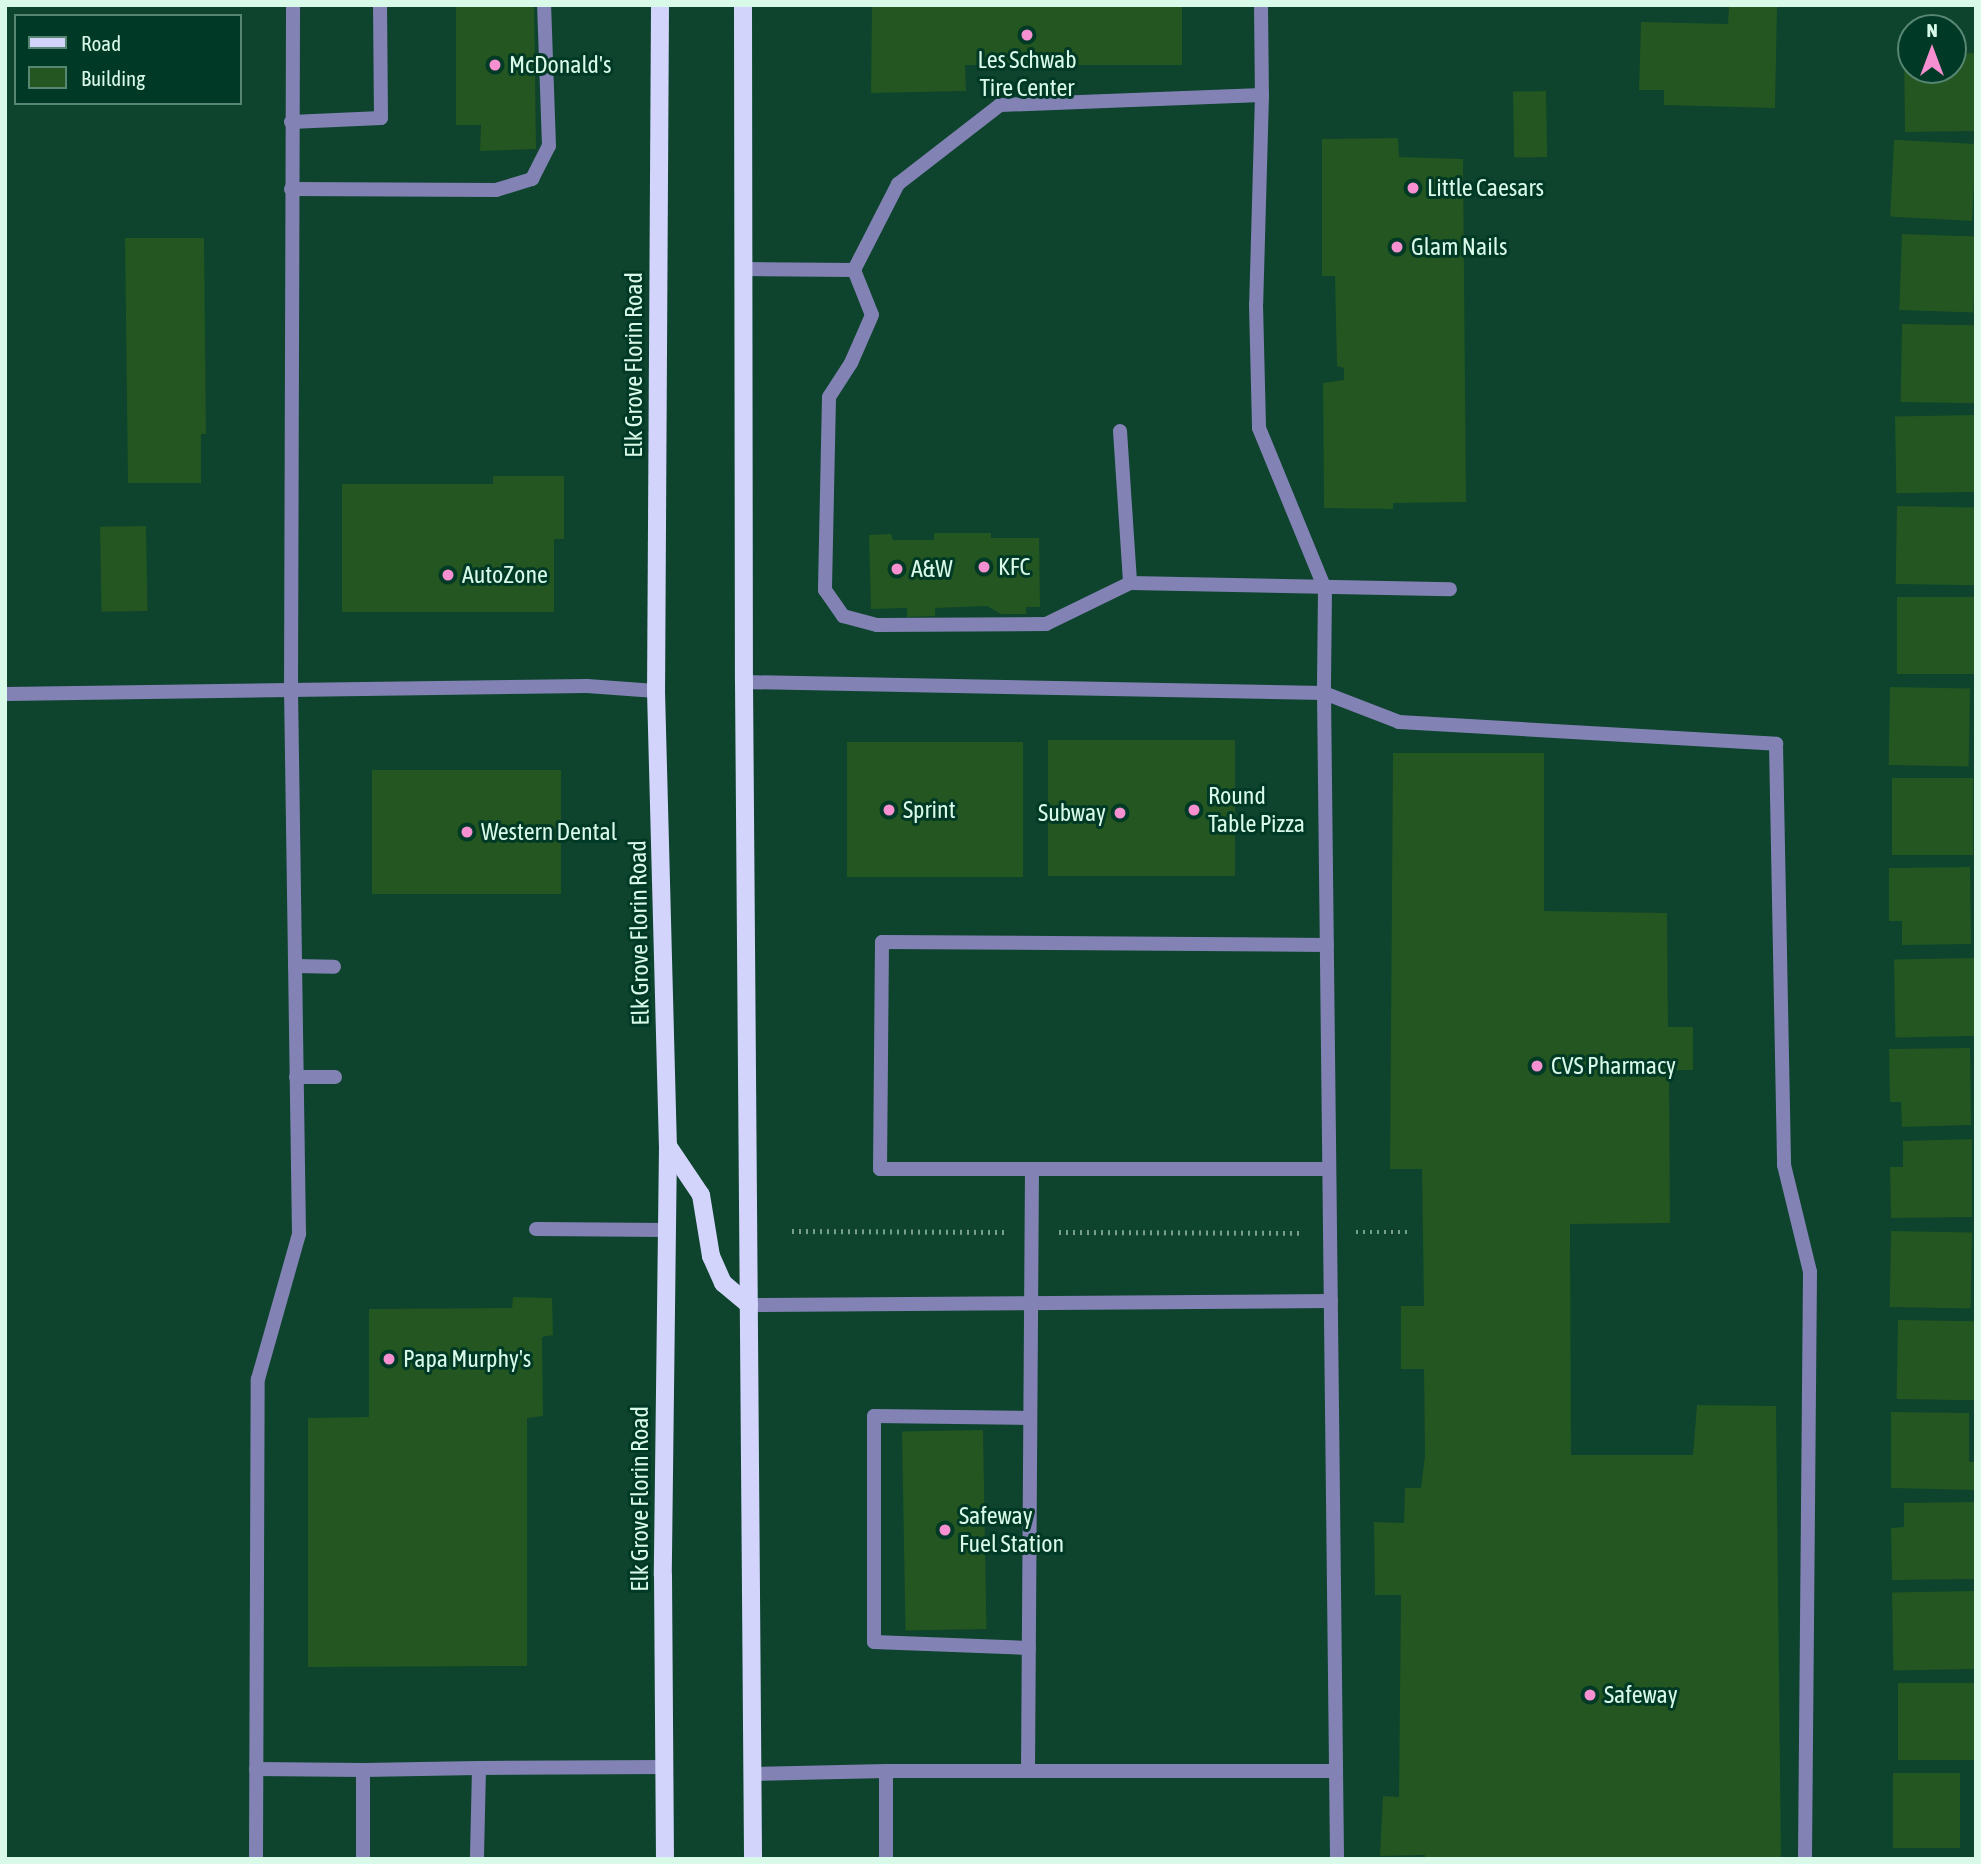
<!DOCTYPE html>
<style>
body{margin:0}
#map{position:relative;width:1981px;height:1864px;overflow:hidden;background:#0e432e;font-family:"Asap Condensed",sans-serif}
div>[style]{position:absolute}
.building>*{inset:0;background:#235620;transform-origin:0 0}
.path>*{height:4.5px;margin-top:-2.25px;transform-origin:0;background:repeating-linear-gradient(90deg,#76a08d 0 2px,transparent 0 7px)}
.lane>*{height:14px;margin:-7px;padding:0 7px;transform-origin:7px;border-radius:7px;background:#8283b4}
.street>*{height:14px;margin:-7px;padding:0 7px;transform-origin:7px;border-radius:7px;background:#8283b4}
.primary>*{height:18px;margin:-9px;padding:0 9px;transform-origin:9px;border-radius:9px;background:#d2d4fc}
.dots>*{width:19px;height:19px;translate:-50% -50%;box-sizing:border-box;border:4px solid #003925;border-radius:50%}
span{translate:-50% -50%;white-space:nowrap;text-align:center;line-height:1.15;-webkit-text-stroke:6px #003925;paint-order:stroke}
.poi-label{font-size:24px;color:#d9fae9}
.left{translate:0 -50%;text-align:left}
.right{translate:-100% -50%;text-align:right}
.street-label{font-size:24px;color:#d9fae9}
.frame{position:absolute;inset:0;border:7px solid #d9fae9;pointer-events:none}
.legend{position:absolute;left:14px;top:14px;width:228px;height:91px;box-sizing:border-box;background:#003925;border:2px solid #578673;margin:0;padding:9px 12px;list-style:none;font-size:21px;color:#d9fae9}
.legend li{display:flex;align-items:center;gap:14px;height:35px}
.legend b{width:35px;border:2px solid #578673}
.north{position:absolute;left:1897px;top:14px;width:70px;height:70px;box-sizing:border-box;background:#003925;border:2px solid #578673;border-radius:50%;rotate:0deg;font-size:19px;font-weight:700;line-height:28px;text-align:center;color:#d9fae9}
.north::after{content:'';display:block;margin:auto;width:24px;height:32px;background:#f690d0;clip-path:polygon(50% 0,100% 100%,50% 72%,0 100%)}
</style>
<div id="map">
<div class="building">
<div style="clip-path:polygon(456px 5px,534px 5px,536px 149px,480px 151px,481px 125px,456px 125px)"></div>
<div style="clip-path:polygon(872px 5px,1182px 5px,1182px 65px,965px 65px,966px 91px,871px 93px)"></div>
<div style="clip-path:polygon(1729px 7px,1777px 7px,1775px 108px,1664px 105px,1664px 90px,1639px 90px,1641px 22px,1728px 24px)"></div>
<div style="clip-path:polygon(1974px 53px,1976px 131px,1905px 132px,1904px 54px,1911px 54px,1911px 70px,1953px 70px,1953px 54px)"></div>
<div style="left:1546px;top:91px;width:66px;height:33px;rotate:89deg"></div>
<div style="clip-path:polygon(1398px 138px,1399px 157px,1463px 159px,1466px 502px,1393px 503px,1393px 509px,1324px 508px,1323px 383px,1344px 380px,1344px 368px,1337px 366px,1335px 276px,1322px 276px,1322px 139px)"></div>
<div style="left:1976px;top:144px;width:77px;height:82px;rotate:93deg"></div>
<div style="left:1902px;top:234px;width:74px;height:76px;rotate:2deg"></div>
<div style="clip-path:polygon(125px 238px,204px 238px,206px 434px,201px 434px,201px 483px,128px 483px)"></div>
<div style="left:1902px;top:324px;width:74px;height:78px;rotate:1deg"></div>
<div style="left:1974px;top:415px;width:77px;height:79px;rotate:89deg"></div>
<div style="clip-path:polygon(493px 476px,564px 476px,564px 539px,554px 539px,554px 612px,342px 612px,342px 484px,493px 484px)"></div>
<div style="left:1897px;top:506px;width:79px;height:78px;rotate:1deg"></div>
<div style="left:146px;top:526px;width:85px;height:46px;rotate:89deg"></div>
<div style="clip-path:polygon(934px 533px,991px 533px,991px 538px,1039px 538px,1040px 607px,1026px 607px,1026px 614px,1001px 614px,987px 606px,935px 608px,935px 616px,907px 617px,907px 608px,871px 609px,869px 535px,891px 534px,893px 540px,934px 540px)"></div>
<div style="left:1976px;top:597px;width:77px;height:79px;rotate:90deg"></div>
<div style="left:1890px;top:687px;width:80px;height:78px;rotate:1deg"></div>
<div style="left:1235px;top:740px;width:136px;height:187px;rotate:90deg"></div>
<div style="left:847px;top:742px;width:176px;height:135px"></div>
<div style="clip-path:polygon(1393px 753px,1544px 753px,1544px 911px,1667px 913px,1668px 1027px,1693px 1027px,1693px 1070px,1669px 1070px,1670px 1223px,1570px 1224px,1571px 1455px,1693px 1455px,1697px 1405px,1776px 1406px,1781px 1859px,1425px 1859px,1425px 1855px,1380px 1856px,1383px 1796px,1399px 1797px,1401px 1595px,1375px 1595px,1374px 1522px,1404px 1523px,1405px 1488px,1421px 1488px,1425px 1456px,1424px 1369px,1401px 1369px,1401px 1306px,1424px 1306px,1422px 1169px,1390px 1169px)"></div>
<div style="left:372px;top:770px;width:189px;height:124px"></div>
<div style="left:1892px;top:778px;width:81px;height:77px"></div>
<div style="clip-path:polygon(1970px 867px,1971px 944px,1902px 945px,1902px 921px,1889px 921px,1889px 868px)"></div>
<div style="left:1975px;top:958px;width:78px;height:81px;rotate:89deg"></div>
<div style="clip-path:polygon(1970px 1048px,1971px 1125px,1902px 1127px,1901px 1102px,1890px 1102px,1889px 1049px)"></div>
<div style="clip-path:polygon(1972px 1139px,1972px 1217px,1891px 1218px,1890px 1167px,1903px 1167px,1903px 1141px)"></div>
<div style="left:1891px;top:1231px;width:81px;height:76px;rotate:1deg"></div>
<div style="clip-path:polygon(513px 1297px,552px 1298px,553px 1335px,542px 1337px,543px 1416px,527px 1418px,527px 1666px,308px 1667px,308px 1418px,369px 1417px,369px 1309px,512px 1308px)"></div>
<div style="left:1898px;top:1320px;width:78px;height:79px;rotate:1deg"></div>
<div style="clip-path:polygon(1891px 1412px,1969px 1413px,1969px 1462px,1976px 1462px,1976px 1490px,1891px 1488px)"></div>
<div style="left:983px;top:1430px;width:199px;height:81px;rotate:89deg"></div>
<div style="clip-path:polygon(1974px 1502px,1975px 1579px,1892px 1580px,1891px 1528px,1904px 1527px,1904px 1503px)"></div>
<div style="left:1974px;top:1591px;width:78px;height:82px;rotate:89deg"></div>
<div style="left:1976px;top:1683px;width:77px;height:78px;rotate:90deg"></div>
<div style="left:1960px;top:1773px;width:75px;height:67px;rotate:90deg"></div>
</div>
<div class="path">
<div style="left:792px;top:1231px;width:213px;rotate:0.3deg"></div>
<div style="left:1059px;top:1232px;width:243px;rotate:0.2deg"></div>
<div style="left:1356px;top:1232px;width:56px"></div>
</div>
<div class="lane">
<div style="left:1261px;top:5px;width:90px;rotate:89.4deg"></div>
<div style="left:1262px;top:95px;width:209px;rotate:91.6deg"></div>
<div style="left:1256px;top:304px;width:124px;rotate:88.6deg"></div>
<div style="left:1259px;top:428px;width:174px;rotate:67.7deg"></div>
<div style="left:1325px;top:589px;width:104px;rotate:90.6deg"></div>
<div style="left:1324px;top:693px;width:1166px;rotate:89.36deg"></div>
<div style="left:291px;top:122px;width:90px;rotate:-2.5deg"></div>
<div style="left:381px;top:118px;width:113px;rotate:-90.5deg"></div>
<div style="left:291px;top:189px;width:205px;rotate:0.3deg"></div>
<div style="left:496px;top:190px;width:38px;rotate:-17deg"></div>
<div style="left:532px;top:179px;width:37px;rotate:-63deg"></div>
<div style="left:549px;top:146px;width:141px;rotate:-92deg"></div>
<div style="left:743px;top:269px;width:111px;rotate:0.5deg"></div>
<div style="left:854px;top:270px;width:48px;rotate:68.2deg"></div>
<div style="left:872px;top:315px;width:52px;rotate:113.6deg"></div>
<div style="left:851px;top:363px;width:40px;rotate:122.9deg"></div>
<div style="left:829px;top:397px;width:193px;rotate:91.2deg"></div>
<div style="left:825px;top:590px;width:32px;rotate:55deg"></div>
<div style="left:843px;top:616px;width:35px;rotate:15deg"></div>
<div style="left:877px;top:625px;width:169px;rotate:-0.3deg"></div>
<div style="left:1046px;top:624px;width:93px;rotate:-26deg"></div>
<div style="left:854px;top:270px;width:97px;rotate:-62.9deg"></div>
<div style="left:898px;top:184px;width:129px;rotate:-37.8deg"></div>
<div style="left:1000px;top:105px;width:262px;rotate:-2.2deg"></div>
<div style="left:1120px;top:431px;width:152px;rotate:86.2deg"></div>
<div style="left:1130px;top:583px;width:320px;rotate:1.1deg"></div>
<div style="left:744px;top:682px;width:580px;rotate:1.09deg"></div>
<div style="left:1324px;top:693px;width:80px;rotate:21.1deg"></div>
<div style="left:1399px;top:722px;width:378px;rotate:3.3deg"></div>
<div style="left:1776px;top:744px;width:421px;rotate:88.9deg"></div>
<div style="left:1784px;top:1165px;width:110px;rotate:76.3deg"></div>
<div style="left:1810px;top:1272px;width:587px;rotate:90.49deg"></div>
<div style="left:1327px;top:945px;width:445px;rotate:-179.6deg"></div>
<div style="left:882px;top:942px;width:227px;rotate:90.5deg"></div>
<div style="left:880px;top:1169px;width:449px"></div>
<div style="left:295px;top:966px;width:39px;rotate:1deg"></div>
<div style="left:296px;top:1077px;width:39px"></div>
<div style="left:536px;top:1229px;width:130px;rotate:0.4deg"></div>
<div style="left:749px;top:1305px;width:582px;rotate:-0.39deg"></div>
<div style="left:1029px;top:1648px;width:155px;rotate:-177.8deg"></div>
<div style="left:874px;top:1642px;width:226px;rotate:-90deg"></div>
<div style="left:874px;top:1416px;width:156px;rotate:0.7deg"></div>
<div style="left:479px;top:1768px;width:186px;rotate:-0.3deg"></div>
<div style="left:256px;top:1769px;width:107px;rotate:0.5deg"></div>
<div style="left:363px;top:1770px;width:89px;rotate:90deg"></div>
<div style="left:363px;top:1770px;width:116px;rotate:-1deg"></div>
<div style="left:479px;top:1768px;width:91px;rotate:91.3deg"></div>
<div style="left:886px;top:1771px;width:88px;rotate:90deg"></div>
<div style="left:1028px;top:1771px;width:602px;rotate:-89.62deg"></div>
<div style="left:753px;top:1774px;width:133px;rotate:-1.3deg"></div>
<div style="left:886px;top:1771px;width:450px"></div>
<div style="left:256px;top:1859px;width:480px;rotate:-89.8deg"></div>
<div style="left:258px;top:1379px;width:151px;rotate:-74.2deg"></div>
<div style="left:299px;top:1234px;width:543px;rotate:-90.84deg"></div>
<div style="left:291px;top:691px;width:686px;rotate:-89.83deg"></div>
</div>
<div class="street">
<div style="left:5px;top:694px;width:582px;rotate:-0.79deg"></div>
<div style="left:587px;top:686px;width:69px;rotate:4.1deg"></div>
</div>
<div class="primary">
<div style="left:660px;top:5px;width:686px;rotate:90.33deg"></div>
<div style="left:656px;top:691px;width:455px;rotate:88.5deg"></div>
<div style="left:668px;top:1146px;width:429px;rotate:90.7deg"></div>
<div style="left:663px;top:1575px;width:284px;rotate:89.6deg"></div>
<div style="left:743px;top:5px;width:677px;rotate:89.92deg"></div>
<div style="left:744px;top:682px;width:1177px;rotate:89.56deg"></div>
<div style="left:668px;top:1146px;width:59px;rotate:56deg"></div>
<div style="left:701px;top:1195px;width:62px;rotate:80.7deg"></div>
<div style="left:711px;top:1256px;width:30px;rotate:66deg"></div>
<div style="left:723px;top:1283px;width:34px;rotate:40deg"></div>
</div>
<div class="dots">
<div style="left:1027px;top:35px;background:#f690d0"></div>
<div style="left:495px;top:65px;background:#f690d0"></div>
<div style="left:1413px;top:188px;background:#f690d0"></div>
<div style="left:1397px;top:247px;background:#f690d0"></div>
<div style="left:984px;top:567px;background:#f690d0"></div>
<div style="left:897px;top:569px;background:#f690d0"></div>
<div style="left:448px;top:575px;background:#f690d0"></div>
<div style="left:889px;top:810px;background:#f690d0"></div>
<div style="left:1194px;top:810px;background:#f690d0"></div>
<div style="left:1120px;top:813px;background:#f690d0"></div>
<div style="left:467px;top:832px;background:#f690d0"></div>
<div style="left:1537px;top:1066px;background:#f690d0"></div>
<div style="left:389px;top:1359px;background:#f690d0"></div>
<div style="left:945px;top:1530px;background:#f690d0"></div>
<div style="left:1590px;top:1695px;background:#f690d0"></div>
</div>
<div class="poi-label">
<span style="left:1027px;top:74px">Les Schwab<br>Tire Center</span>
<span class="left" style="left:509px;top:65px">McDonald's</span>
<span class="left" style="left:1427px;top:188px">Little Caesars</span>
<span class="left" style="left:1411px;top:247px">Glam Nails</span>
<span class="left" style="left:998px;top:567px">KFC</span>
<span class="left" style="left:911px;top:569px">A&amp;W</span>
<span class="left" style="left:462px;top:575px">AutoZone</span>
<span class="left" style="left:1208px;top:810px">Round<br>Table Pizza</span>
<span class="left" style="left:903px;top:810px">Sprint</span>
<span class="right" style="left:1106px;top:813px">Subway</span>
<span class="left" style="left:481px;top:832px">Western Dental</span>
<span class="left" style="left:1551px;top:1066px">CVS Pharmacy</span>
<span class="left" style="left:403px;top:1359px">Papa Murphy's</span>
<span class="left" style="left:959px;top:1530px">Safeway<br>Fuel Station</span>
<span class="left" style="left:1604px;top:1695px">Safeway</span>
</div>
<div class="street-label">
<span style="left:634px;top:365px;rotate:-90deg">Elk Grove Florin Road</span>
<span style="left:639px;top:933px;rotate:-91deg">Elk Grove Florin Road</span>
<span style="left:640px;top:1499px;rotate:-90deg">Elk Grove Florin Road</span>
</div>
<div class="frame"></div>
<ul class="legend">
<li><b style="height:9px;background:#d2d4fc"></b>Road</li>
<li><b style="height:19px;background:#235620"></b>Building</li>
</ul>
<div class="north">N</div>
</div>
